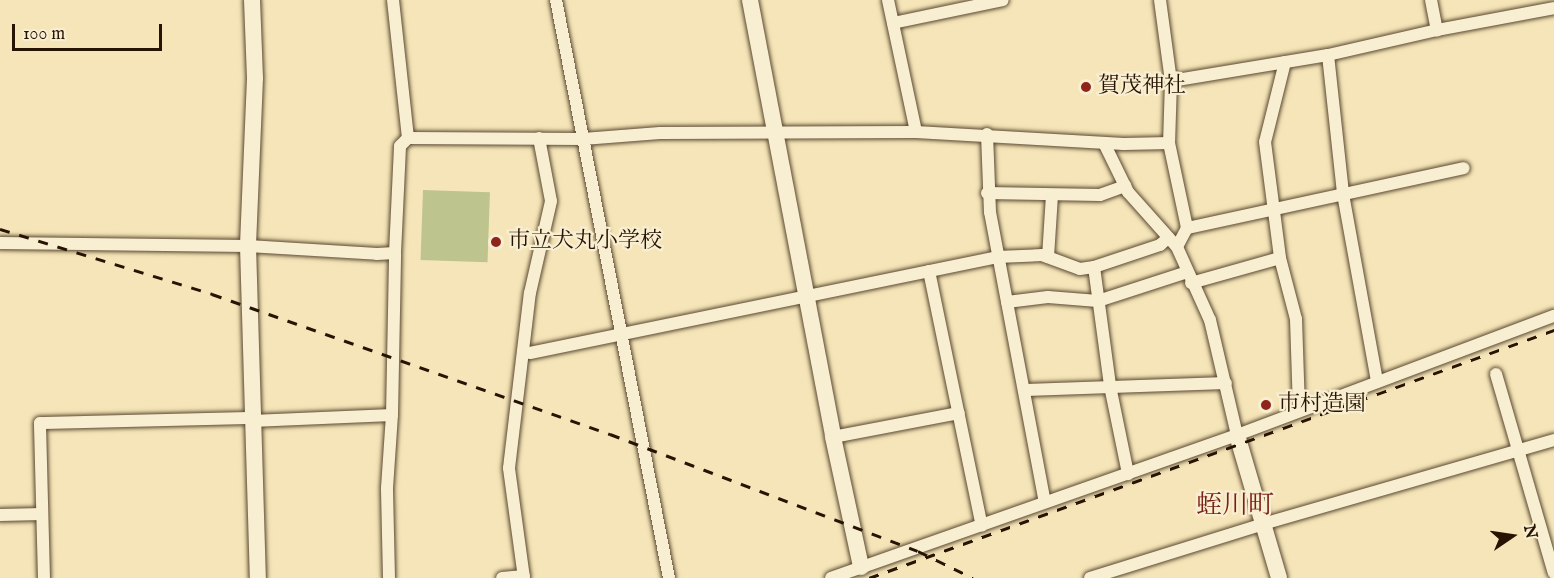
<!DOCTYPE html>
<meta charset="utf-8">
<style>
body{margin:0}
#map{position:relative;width:1554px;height:578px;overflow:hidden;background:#f5e5b8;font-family:"IM FELL English","Noto Serif JP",serif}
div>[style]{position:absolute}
.green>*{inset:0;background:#bec48d;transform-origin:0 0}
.roads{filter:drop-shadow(0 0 2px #5a4830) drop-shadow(0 0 2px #5a4830)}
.street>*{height:12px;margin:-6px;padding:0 6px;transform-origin:6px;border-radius:6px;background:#f8eed1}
.secondary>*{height:16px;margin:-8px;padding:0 8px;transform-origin:8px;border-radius:8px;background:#f8eed1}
.rail>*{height:3px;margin-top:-1.5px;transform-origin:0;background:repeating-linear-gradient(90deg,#271302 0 10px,transparent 0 20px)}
.dots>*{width:16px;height:16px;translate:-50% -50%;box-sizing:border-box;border:3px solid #f8eed1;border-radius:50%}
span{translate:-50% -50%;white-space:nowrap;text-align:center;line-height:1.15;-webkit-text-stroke:4.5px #f8eed1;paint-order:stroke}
.poi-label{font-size:22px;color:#271302}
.left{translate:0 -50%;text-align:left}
.quarter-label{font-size:26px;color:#7a1f14}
.north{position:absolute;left:1482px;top:506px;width:60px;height:60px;-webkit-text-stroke:4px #f8eed1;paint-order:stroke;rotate:77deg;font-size:16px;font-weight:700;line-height:24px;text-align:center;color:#271302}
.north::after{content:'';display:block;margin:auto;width:21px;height:27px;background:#271302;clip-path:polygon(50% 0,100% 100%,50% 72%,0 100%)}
.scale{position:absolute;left:12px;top:24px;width:150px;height:27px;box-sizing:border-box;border:3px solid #271302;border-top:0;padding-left:8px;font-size:18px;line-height:21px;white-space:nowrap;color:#271302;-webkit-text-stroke:4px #f8eed1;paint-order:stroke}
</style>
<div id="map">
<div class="green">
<div style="left:423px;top:190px;width:67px;height:70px;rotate:2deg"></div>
</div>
<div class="roads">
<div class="street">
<div style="left:393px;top:0;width:139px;rotate:83.8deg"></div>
<div style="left:556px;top:0;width:589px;rotate:78.94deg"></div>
<div style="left:888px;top:0;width:135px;rotate:78deg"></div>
<div style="left:1160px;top:0;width:82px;rotate:82.3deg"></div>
<div style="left:1171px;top:81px;width:62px;rotate:91.8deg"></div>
<div style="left:1169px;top:143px;width:87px;rotate:78deg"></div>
<div style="left:1187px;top:228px;width:21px;rotate:118deg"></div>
<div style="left:1431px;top:0;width:31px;rotate:79deg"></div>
<div style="left:893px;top:23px;width:112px;rotate:-11.8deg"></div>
<div style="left:1328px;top:55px;width:140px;rotate:83.8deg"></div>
<div style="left:1343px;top:194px;width:191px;rotate:79.7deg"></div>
<div style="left:1285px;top:62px;width:82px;rotate:104deg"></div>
<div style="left:1265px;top:142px;width:117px;rotate:82.6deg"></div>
<div style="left:1280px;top:258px;width:63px;rotate:75.3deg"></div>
<div style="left:1296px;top:319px;width:91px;rotate:88.1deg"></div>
<div style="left:1171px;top:81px;width:159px;rotate:-9.4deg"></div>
<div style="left:1328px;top:55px;width:112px;rotate:-12.9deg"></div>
<div style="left:1437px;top:30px;width:119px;rotate:-10.6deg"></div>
<div style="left:987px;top:134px;width:78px;rotate:87.8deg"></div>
<div style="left:990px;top:212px;width:295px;rotate:79.3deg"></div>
<div style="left:1104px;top:143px;width:55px;rotate:63.9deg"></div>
<div style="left:1128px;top:192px;width:74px;rotate:48.3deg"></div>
<div style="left:1177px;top:247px;width:80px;rotate:65.7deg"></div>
<div style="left:1210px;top:320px;width:118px;rotate:76.8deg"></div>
<div style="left:987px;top:193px;width:113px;rotate:1deg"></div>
<div style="left:1100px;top:195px;width:27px;rotate:-20deg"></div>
<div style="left:1187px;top:228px;width:283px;rotate:-12.2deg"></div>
<div style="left:0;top:243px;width:248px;rotate:0.7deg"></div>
<div style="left:248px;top:246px;width:129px;rotate:3.5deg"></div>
<div style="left:377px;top:254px;width:18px;rotate:-3deg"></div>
<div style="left:1048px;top:257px;width:62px;rotate:-86.3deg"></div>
<div style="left:1094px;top:267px;width:120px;rotate:82.3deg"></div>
<div style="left:1110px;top:386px;width:90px;rotate:78.4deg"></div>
<div style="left:929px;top:271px;width:260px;rotate:78.3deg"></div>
<div style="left:1191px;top:283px;width:92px;rotate:-15.7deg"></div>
<div style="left:1007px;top:302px;width:41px;rotate:-7deg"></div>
<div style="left:1048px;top:297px;width:50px;rotate:4.6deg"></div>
<div style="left:1098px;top:301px;width:94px;rotate:-18deg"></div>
<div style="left:530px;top:353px;width:477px;rotate:-11.6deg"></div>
<div style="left:997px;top:257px;width:45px;rotate:-2.5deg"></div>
<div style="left:1042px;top:255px;width:40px;rotate:20.2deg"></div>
<div style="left:1080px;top:269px;width:14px;rotate:-8deg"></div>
<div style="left:1094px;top:267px;width:70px;rotate:-18.4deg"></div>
<div style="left:1160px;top:245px;width:11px;rotate:-41deg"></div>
<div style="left:1496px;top:374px;width:207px;rotate:73.8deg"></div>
<div style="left:1026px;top:390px;width:200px;rotate:-2deg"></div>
<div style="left:252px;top:421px;width:140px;rotate:-2.5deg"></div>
<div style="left:833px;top:437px;width:128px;rotate:-10.8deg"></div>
<div style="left:0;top:515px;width:42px;rotate:-1.4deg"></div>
<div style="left:44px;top:578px;width:155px;rotate:-91.5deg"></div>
<div style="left:40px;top:423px;width:212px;rotate:-1.4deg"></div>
<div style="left:389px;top:578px;width:90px;rotate:-91.3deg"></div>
<div style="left:387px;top:488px;width:73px;rotate:-86.1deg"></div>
<div style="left:392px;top:415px;width:162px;rotate:-88.9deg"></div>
<div style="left:395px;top:253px;width:107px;rotate:-87.3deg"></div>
<div style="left:400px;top:146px;width:11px;rotate:-45deg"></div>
<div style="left:408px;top:138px;width:175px;rotate:0.3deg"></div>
<div style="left:583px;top:139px;width:77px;rotate:-4.5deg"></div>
<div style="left:660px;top:133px;width:256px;rotate:-0.2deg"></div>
<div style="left:916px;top:132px;width:208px;rotate:3.3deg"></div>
<div style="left:1124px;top:144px;width:45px;rotate:-1.3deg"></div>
<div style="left:502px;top:578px;width:22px;rotate:-5deg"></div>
<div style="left:524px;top:578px;width:111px;rotate:-97.8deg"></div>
<div style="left:509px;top:468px;width:176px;rotate:-83.2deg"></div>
<div style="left:530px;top:293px;width:94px;rotate:-77.1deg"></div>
<div style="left:551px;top:201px;width:64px;rotate:-100.8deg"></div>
<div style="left:831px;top:578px;width:430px;rotate:-19.4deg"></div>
<div style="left:1237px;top:435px;width:339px;rotate:-20.6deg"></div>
<div style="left:1090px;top:578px;width:181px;rotate:-17.3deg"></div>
<div style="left:1263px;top:524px;width:303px;rotate:-16.1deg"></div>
</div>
<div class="secondary">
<div style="left:252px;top:0;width:78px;rotate:87.8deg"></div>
<div style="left:255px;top:78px;width:168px;rotate:92.4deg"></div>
<div style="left:248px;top:246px;width:332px;rotate:88.3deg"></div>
<div style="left:750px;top:0;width:445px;rotate:79.2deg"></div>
<div style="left:833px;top:437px;width:133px;rotate:77.8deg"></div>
<div style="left:1237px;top:435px;width:149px;rotate:73.6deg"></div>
</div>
</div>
<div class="rail">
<div style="left:0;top:229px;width:222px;rotate:17deg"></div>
<div style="left:212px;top:294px;width:422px;rotate:19.4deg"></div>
<div style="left:610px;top:434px;width:329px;rotate:20.8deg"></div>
<div style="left:918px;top:551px;width:61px;rotate:26.1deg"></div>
<div style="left:869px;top:578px;width:729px;rotate:-19.9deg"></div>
</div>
<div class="dots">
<div style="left:1086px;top:87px;background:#8f2418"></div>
<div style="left:496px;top:242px;background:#8f2418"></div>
<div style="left:1266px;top:405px;background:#8f2418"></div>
</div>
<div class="poi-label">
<span class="left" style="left:1098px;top:87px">賀茂神社</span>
<span class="left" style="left:508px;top:242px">市立犬丸小学校</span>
<span class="left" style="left:1278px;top:405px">市村造園</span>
</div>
<div class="quarter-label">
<span style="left:1235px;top:506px">蛭川町</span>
</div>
<div class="north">N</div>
<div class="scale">100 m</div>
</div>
